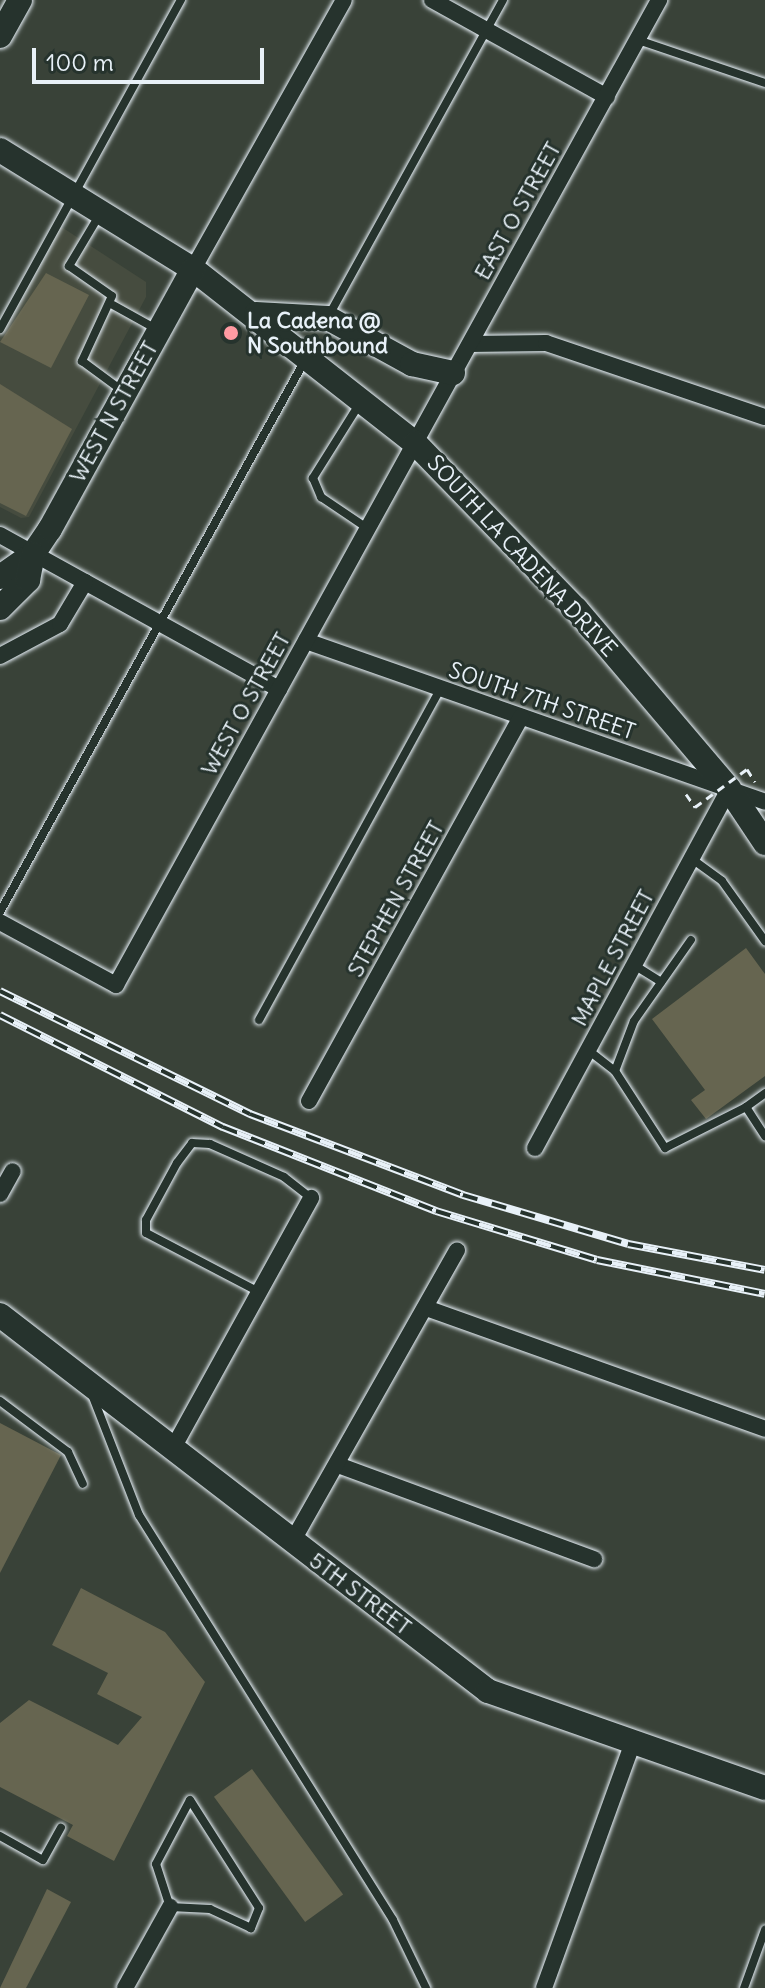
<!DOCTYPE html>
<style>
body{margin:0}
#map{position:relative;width:765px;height:1988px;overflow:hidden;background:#394238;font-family:Delius,sans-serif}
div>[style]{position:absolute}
.built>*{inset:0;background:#464c3f}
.building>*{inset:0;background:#666550;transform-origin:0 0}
.path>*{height:3px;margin-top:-1.5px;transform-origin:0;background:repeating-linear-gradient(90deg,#e8f1f8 0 8px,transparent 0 14px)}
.roads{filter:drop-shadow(0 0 2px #e8f1f8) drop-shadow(0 0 2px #e8f1f8)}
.lane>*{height:8px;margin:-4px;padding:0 4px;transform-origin:4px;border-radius:4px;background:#26332d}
.street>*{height:16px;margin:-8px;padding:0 8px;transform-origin:8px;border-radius:8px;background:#26332d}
.secondary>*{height:24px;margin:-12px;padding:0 12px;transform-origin:12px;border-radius:12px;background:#26332d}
.rail>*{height:8px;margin-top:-4px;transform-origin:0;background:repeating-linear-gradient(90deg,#26332d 0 15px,#e8f1f8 0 30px);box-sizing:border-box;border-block:2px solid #e8f1f8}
.path-bridge>*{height:3px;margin-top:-1.5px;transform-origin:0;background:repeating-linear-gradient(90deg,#e8f1f8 0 8px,transparent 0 14px)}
.dots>*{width:22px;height:22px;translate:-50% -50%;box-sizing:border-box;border:4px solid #26332d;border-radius:50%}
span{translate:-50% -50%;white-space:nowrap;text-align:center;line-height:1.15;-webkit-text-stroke:6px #26332d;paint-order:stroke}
.street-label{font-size:22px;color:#e8f1f8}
.poi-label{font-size:22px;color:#e8f1f8;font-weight:700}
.left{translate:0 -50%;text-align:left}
.scale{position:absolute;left:32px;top:48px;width:232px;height:36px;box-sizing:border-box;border:4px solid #e8f1f8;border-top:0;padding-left:10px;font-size:24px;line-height:28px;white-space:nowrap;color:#e8f1f8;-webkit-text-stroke:6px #26332d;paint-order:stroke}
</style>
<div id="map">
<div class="built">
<div style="clip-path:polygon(60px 226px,146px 282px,146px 297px,29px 517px,21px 518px,0 507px,0 333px)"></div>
</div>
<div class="building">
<div style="clip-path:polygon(46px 273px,89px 295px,51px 368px,0 342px)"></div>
<div style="clip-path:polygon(0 384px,72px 429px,26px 516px,0 503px)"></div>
<div style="clip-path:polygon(746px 948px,765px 974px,765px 1076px,706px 1119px,691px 1100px,705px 1090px,652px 1019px)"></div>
<div style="clip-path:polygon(0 1423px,61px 1455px,0 1573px)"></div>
<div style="clip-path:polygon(81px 1588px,165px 1632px,205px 1682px,114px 1861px,67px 1836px,73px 1825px,0 1787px,0 1723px,29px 1700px,118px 1745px,142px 1717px,97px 1694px,108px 1673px,52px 1645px)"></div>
<div style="left:252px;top:1769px;width:155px;height:47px;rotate:54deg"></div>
<div style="clip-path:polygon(47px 1889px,71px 1902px,26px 1988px,0 1988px)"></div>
</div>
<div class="path">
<div style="left:747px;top:769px;width:15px;rotate:58deg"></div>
<div style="left:686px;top:794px;width:16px;rotate:55deg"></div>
</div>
<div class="roads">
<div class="lane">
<div style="left:638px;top:40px;width:134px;rotate:18.7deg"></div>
<div style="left:100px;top:214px;width:61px;rotate:120.8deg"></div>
<div style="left:69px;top:266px;width:52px;rotate:34.9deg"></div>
<div style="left:112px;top:296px;width:72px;rotate:114.8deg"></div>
<div style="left:82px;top:361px;width:52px;rotate:36.4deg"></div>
<div style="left:113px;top:305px;width:51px;rotate:29.1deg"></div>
<div style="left:328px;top:317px;width:362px;rotate:-61.1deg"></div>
<div style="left:0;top:329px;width:376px;rotate:-61.2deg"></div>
<div style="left:360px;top:403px;width:89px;rotate:122.1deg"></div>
<div style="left:313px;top:478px;width:21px;rotate:67deg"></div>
<div style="left:321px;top:497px;width:55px;rotate:34deg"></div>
<div style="left:692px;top:859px;width:37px;rotate:36deg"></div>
<div style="left:722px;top:881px;width:74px;rotate:54.4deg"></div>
<div style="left:0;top:912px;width:628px;rotate:-61.07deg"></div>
<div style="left:634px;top:965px;width:32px;rotate:32deg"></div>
<div style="left:259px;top:1020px;width:377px;rotate:-61.3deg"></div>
<div style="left:588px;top:1050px;width:34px;rotate:38deg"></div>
<div style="left:615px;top:1071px;width:92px;rotate:57deg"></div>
<div style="left:665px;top:1148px;width:91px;rotate:-26.8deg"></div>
<div style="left:746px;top:1107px;width:35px;rotate:57deg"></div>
<div style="left:615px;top:1071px;width:53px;rotate:-69.2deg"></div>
<div style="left:634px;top:1021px;width:99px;rotate:-54.9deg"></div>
<div style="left:746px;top:1107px;width:24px;rotate:-36deg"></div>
<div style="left:259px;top:1292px;width:127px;rotate:-152.4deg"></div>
<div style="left:146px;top:1233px;width:13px;rotate:-90deg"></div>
<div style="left:146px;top:1220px;width:65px;rotate:-61.5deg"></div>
<div style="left:177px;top:1163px;width:25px;rotate:-53deg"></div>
<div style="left:192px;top:1143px;width:18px;rotate:3deg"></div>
<div style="left:210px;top:1144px;width:81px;rotate:24deg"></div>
<div style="left:284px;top:1177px;width:34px;rotate:38deg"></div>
<div style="left:91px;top:1392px;width:132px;rotate:68.7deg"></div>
<div style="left:139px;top:1515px;width:478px;rotate:57.9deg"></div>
<div style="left:393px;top:1920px;width:76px;rotate:64.1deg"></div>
<div style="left:0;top:1401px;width:85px;rotate:36.9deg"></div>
<div style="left:68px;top:1452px;width:35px;rotate:65deg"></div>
<div style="left:190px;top:1800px;width:128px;rotate:57.4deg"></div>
<div style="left:259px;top:1908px;width:22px;rotate:112deg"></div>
<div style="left:251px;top:1928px;width:45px;rotate:-155.1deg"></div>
<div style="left:210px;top:1909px;width:40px;rotate:-177.1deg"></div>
<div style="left:170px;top:1907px;width:45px;rotate:-108deg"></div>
<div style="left:156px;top:1864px;width:72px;rotate:-62deg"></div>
<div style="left:0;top:1836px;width:49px;rotate:29.2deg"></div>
<div style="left:43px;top:1860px;width:37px;rotate:-61deg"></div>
<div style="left:744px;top:1988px;width:62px;rotate:-70.1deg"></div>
</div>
<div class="street">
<div style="left:432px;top:0;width:200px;rotate:29deg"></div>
<div style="left:193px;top:269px;width:308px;rotate:-60.7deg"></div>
<div style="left:470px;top:344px;width:76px;rotate:-0.8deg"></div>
<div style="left:546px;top:343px;width:231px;rotate:18.7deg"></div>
<div style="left:0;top:535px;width:319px;rotate:28.9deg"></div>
<div style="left:306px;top:641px;width:486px;rotate:19.3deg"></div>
<div style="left:0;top:656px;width:68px;rotate:-28.1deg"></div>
<div style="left:60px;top:624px;width:49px;rotate:-59.2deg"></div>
<div style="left:0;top:922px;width:132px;rotate:28.5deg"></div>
<div style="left:116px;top:985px;width:1125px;rotate:-61.13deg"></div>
<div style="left:309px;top:1101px;width:439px;rotate:-61.1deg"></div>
<div style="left:535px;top:1148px;width:408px;rotate:-61.6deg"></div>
<div style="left:0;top:1194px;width:26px;rotate:-61deg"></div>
<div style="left:426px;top:1308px;width:360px;rotate:19.6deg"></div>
<div style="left:172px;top:1450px;width:288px;rotate:-61.1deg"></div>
<div style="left:338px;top:1465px;width:273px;rotate:20.2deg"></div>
<div style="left:292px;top:1542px;width:335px;rotate:-60.5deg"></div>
<div style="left:125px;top:1988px;width:93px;rotate:-60.9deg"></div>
<div style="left:544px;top:1988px;width:262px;rotate:-70.1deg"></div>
</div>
<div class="secondary">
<div style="left:0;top:36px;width:41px;rotate:-60.9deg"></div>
<div style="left:0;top:150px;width:227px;rotate:31.7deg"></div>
<div style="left:193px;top:269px;width:282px;rotate:38.1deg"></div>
<div style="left:415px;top:443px;width:231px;rotate:45.9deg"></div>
<div style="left:576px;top:609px;width:236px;rotate:49.6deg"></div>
<div style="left:729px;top:789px;width:65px;rotate:56.3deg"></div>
<div style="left:256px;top:314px;width:72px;rotate:3.2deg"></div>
<div style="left:328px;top:318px;width:96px;rotate:28.7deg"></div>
<div style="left:412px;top:364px;width:42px;rotate:12.4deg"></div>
<div style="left:0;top:577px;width:40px;rotate:-34.9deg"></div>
<div style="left:33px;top:554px;width:30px;rotate:-56deg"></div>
<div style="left:50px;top:529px;width:297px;rotate:-61.2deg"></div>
<div style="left:0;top:608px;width:40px;rotate:-45deg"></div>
<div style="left:28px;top:580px;width:26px;rotate:-79deg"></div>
<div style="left:0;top:1315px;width:616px;rotate:37.61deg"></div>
<div style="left:488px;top:1691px;width:293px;rotate:19.3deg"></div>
</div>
</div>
<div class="rail">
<div style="left:0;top:991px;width:279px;rotate:26.2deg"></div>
<div style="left:250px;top:1114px;width:228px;rotate:20.8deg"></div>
<div style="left:463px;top:1195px;width:172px;rotate:16.5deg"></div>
<div style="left:628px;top:1244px;width:139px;rotate:10.7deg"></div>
<div style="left:0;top:1015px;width:250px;rotate:26.7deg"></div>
<div style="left:223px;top:1127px;width:229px;rotate:21.5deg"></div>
<div style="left:436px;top:1211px;width:168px;rotate:16.9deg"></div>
<div style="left:597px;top:1260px;width:171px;rotate:11.4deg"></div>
</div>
<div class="path-bridge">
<div style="left:695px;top:807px;width:64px;rotate:-36.2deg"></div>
</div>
<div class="dots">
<div style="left:231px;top:333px;background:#ff9aa2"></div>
</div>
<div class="street-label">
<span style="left:518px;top:211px;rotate:-61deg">EAST O STREET</span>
<span style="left:114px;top:412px;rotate:-61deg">WEST N STREET</span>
<span style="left:522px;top:556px;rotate:47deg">SOUTH LA CADENA DRIVE</span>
<span style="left:542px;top:701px;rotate:19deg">SOUTH 7TH STREET</span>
<span style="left:246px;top:704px;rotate:-61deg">WEST O STREET</span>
<span style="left:396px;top:899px;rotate:-61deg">STEPHEN STREET</span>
<span style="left:613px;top:958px;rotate:-62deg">MAPLE STREET</span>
<span style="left:360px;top:1594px;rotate:37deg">5TH STREET</span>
</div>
<div class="poi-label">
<span class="left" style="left:247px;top:333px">La Cadena @<br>N Southbound</span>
</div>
<div class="scale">100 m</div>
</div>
